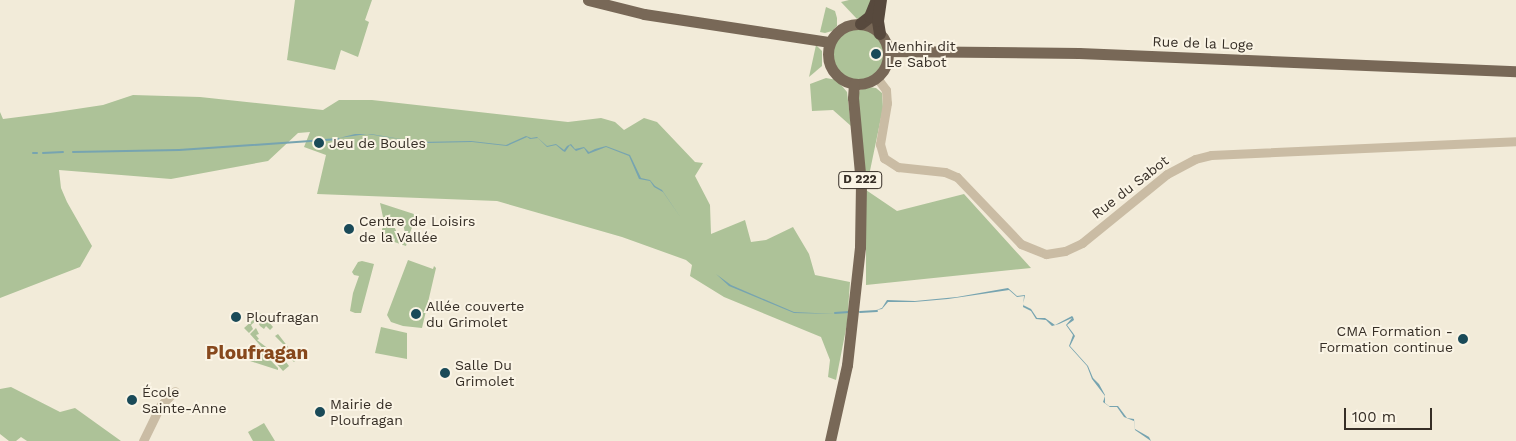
<!DOCTYPE html>
<meta charset="utf-8">
<style>
body{margin:0}
#map{position:relative;width:1516px;height:441px;overflow:hidden;background:#f2ebd9;font-family:"Work Sans",sans-serif}
div>[style]{position:absolute}
.green>*{inset:0;background:#adc298}
.round{border-radius:50%}
.water>*{inset:0;background:#77a4b0}
.stream>*{height:2px;margin:-1px;padding:0 1px;transform-origin:1px;border-radius:1px;background:#77a4b0}
.minor>*{height:9px;margin:-4.5px;padding:0 4.5px;transform-origin:4.5px;border-radius:4.5px;background:#cabca4}
.major>*{height:11px;margin:-5.5px;padding:0 5.5px;transform-origin:5.5px;border-radius:5.5px;background:#786857}
.major>.ring{margin:-5.5px;padding:0;box-sizing:content-box;background:none;border:11px solid #786857;border-radius:50%}
.highway>*{height:12px;margin:-6px;padding:0 6px;transform-origin:6px;border-radius:6px;background:#57493d}
.dots>*{width:14px;height:14px;translate:-50% -50%;box-sizing:border-box;border:2px solid #faf4e5;border-radius:50%}
span{translate:-50% -50%;white-space:nowrap;text-align:center;line-height:1.15;-webkit-text-stroke:4px #faf4e5;paint-order:stroke}
.shield-label span{padding:1px 4px;background:#faf4e5;border:1px solid;border-radius:4px;-webkit-text-stroke-width:0}
.shield-label{font-size:12px;color:#362e26;font-weight:700}
.street-label{font-size:14px;color:#362e26}
.poi-label{font-size:14px;color:#362e26}
.left{translate:0 -50%;text-align:left}
.right{translate:-100% -50%;text-align:right}
.district-label{font-size:19px;color:#87481c;font-weight:700}
.scale{position:absolute;left:1344px;top:408px;width:88px;height:22px;box-sizing:border-box;border:2px solid #362e26;border-top:0;padding-left:6px;font-size:15px;line-height:18px;white-space:nowrap;color:#362e26;-webkit-text-stroke:4px #faf4e5;paint-order:stroke}
</style>
<div id="map">
<div class="green">
<div style="clip-path:polygon(295px 0,372px 0,365px 20px,369px 22px,358px 57px,341px 50px,335px 70px,287px 60px)"></div>
<div style="clip-path:polygon(849px 0,872px 0,865px 16px,857px 19px,841px 2px)"></div>
<div style="clip-path:polygon(826px 7px,835px 11px,837px 18px,837px 26px,832px 31px,825px 33px,820px 32px)"></div>
<div class="round" style="left:833px;top:28px;width:52px;height:52px"></div>
<div style="clip-path:polygon(816px 45px,822px 51px,822px 66px,809px 77px)"></div>
<div style="clip-path:polygon(826px 78px,837px 80px,847px 92px,851px 126px,833px 110px,812px 111px,810px 84px)"></div>
<div style="clip-path:polygon(868px 87px,876px 88px,882px 93px,883px 108px,866px 190px,897px 211px,964px 194px,1031px 268px,866px 285px,866px 190px,857px 99px,860px 90px)"></div>
<div style="clip-path:polygon(133px 95px,200px 97px,323px 110px,339px 100px,372px 100px,568px 122px,601px 118px,615px 122px,624px 130px,644px 118px,657px 122px,695px 162px,703px 163px,695px 176px,710px 205px,711px 234px,745px 220px,751px 242px,766px 240px,793px 227px,809px 254px,815px 275px,850px 282px,847px 324px,836px 380px,828px 377px,830px 360px,821px 337px,724px 297px,690px 276px,692px 265px,686px 260px,622px 237px,497px 201px,317px 194px,326px 155px,304px 147px,310px 132px,298px 133px,268px 161px,171px 179px,59px 170px,61px 188px,67px 202px,92px 246px,80px 267px,0 298px,0 112px,3px 119px,50px 113px,103px 105px)"></div>
<div style="clip-path:polygon(380px 203px,417px 215px,409px 235px,405px 233px,403px 223px,394px 226px,397px 233px,408px 239px,406px 246px,380px 237px,384px 222px)"></div>
<div style="clip-path:polygon(408px 260px,433px 269px,434px 266px,436px 268px,422px 328px,403px 326px,391px 322px,387px 315px)"></div>
<div style="clip-path:polygon(362px 261px,374px 264px,361px 313px,355px 313px,350px 311px,353px 293px,359px 276px,354px 275px,352px 272px,358px 262px)"></div>
<div style="clip-path:polygon(261px 313px,273px 327px,270px 330px,266px 326px,264px 329px,260px 326px,257px 320px,251px 325px,253px 329px,249px 333px,244px 328px)"></div>
<div style="clip-path:polygon(381px 327px,407px 333px,407px 359px,375px 353px)"></div>
<div style="clip-path:polygon(256px 328px,259px 334px,256px 335px,259px 339px,257px 340px,270px 350px,268px 353px,270px 355px,273px 354px,278px 360px,283px 358px,289px 366px,283px 371px,250px 334px)"></div>
<div style="clip-path:polygon(278px 334px,292px 352px,296px 349px,300px 355px,294px 362px,287px 355px,290px 351px,275px 336px)"></div>
<div style="clip-path:polygon(254px 343px,278px 368px,278px 370px,247px 360px,241px 354px)"></div>
<div style="clip-path:polygon(11px 387px,60px 412px,75px 408px,121px 441px,27px 441px,21px 437px,16px 441px,9px 441px,0 434px,0 389px)"></div>
<div style="clip-path:polygon(264px 423px,275px 441px,253px 441px,248px 432px)"></div>
</div>
<div class="water">
<div style="clip-path:polygon(355px 134px,371px 134px,419px 142px,471px 141px,506px 145px,526px 136px,531px 138px,537px 137px,547px 146px,556px 144px,564px 150px,567px 146px,571px 144px,575px 149px,584px 147px,589px 152px,595px 149px,606px 146px,630px 155px,641px 178px,650px 180px,655px 186px,662px 190px,681px 218px,663px 192px,654px 187px,650px 181px,639px 179px,629px 156px,606px 147px,588px 154px,584px 148px,576px 151px,570px 145px,565px 152px,563px 151px,556px 145px,547px 147px,538px 138px,530px 139px,527px 137px,507px 146px,472px 142px,426px 143px,367px 134px,339px 138px)"></div>
<div style="clip-path:polygon(716px 274px,731px 285px,794px 312px,836px 314px,794px 313px,729px 286px)"></div>
<div style="clip-path:polygon(1008px 288px,1017px 296px,1025px 295px,1023px 305px,1031px 309px,1037px 318px,1045px 318px,1055px 325px,1072px 316px,1073px 317px,1074px 320px,1067px 325px,1073px 333px,1075px 336px,1070px 346px,1088px 366px,1093px 378px,1099px 384px,1105px 395px,1105px 403px,1109px 406px,1118px 406px,1127px 418px,1134px 419px,1135px 429px,1149px 437px,1151px 441px,1135px 430px,1134px 421px,1124px 417px,1117px 407px,1110px 407px,1103px 402px,1105px 396px,1092px 379px,1087px 366px,1069px 346px,1073px 335px,1066px 325px,1072px 318px,1059px 324px,1052px 326px,1046px 320px,1036px 319px,1031px 311px,1023px 307px,1024px 296px,1017px 297px,1009px 290px,948px 299px,914px 302px,888px 302px,882px 309px,876px 310px,882px 308px,887px 300px,915px 301px,957px 297px)"></div>
</div>
<div class="stream">
<div style="left:73px;top:152px;width:106px;rotate:-1.1deg"></div>
<div style="left:179px;top:150px;width:160px;rotate:-3.9deg"></div>
<div style="left:33px;top:153px;width:4px"></div>
<div style="left:43px;top:153px;width:20px;rotate:-3deg"></div>
<div style="left:860px;top:312px;width:17px;rotate:-3deg"></div>
<div style="left:835px;top:313px;width:14px;rotate:-4deg"></div>
</div>
<div class="minor">
<div style="left:877px;top:78px;width:15px;rotate:53deg"></div>
<div style="left:886px;top:90px;width:13px;rotate:86deg"></div>
<div style="left:887px;top:103px;width:42px;rotate:99.7deg"></div>
<div style="left:880px;top:144px;width:15px;rotate:74deg"></div>
<div style="left:884px;top:158px;width:17px;rotate:33deg"></div>
<div style="left:898px;top:167px;width:47px;rotate:6.1deg"></div>
<div style="left:945px;top:172px;width:13px;rotate:23deg"></div>
<div style="left:957px;top:177px;width:93px;rotate:46.3deg"></div>
<div style="left:1021px;top:244px;width:27px;rotate:22deg"></div>
<div style="left:1046px;top:254px;width:19px;rotate:-9deg"></div>
<div style="left:1065px;top:251px;width:19px;rotate:-25deg"></div>
<div style="left:1082px;top:243px;width:109px;rotate:-39.1deg"></div>
<div style="left:1167px;top:174px;width:32px;rotate:-28deg"></div>
<div style="left:1195px;top:159px;width:16px;rotate:-14deg"></div>
<div style="left:1211px;top:155px;width:305px;rotate:-2.6deg"></div>
<div style="left:143px;top:441px;width:39px;rotate:-64deg"></div>
<div style="left:160px;top:406px;width:21px;rotate:-45deg"></div>
</div>
<div class="major">
<div style="left:588px;top:0;width:58px;rotate:14deg"></div>
<div style="left:644px;top:14px;width:188px;rotate:8.6deg"></div>
<div class="ring" style="left:828px;top:24px;width:49px;height:49px"></div>
<div style="left:888px;top:51px;width:191px;rotate:0.6deg"></div>
<div style="left:1079px;top:53px;width:437px;rotate:2.4deg"></div>
<div style="left:830px;top:441px;width:78px;rotate:-77.4deg"></div>
<div style="left:847px;top:365px;width:119px;rotate:-83.7deg"></div>
<div style="left:860px;top:247px;width:63px;rotate:-89.1deg"></div>
<div style="left:861px;top:184px;width:86px;rotate:-95.3deg"></div>
<div style="left:853px;top:98px;width:14px;rotate:-86deg"></div>
</div>
<div class="highway">
<div style="left:861px;top:24px;width:11px;rotate:-38deg"></div>
<div style="left:870px;top:17px;width:16px;rotate:-68deg"></div>
<div style="left:880px;top:34px;width:13px;rotate:-99deg"></div>
<div style="left:878px;top:21px;width:21px;rotate:-82deg"></div>
</div>
<div class="dots">
<div style="left:876px;top:54px;background:#1a4a58"></div>
<div style="left:319px;top:143px;background:#1a4a58"></div>
<div style="left:349px;top:229px;background:#1a4a58"></div>
<div style="left:416px;top:314px;background:#1a4a58"></div>
<div style="left:236px;top:317px;background:#1a4a58"></div>
<div style="left:1463px;top:339px;background:#1a4a58"></div>
<div style="left:445px;top:373px;background:#1a4a58"></div>
<div style="left:132px;top:400px;background:#1a4a58"></div>
<div style="left:320px;top:412px;background:#1a4a58"></div>
</div>
<div class="shield-label">
<span style="left:860px;top:180px">D 222</span>
</div>
<div class="street-label">
<span style="left:1203px;top:43px;rotate:2deg">Rue de la Loge</span>
<span style="left:1130px;top:187px;rotate:-38deg">Rue du Sabot</span>
</div>
<div class="poi-label">
<span class="left" style="left:886px;top:54px">Menhir dit<br>Le Sabot</span>
<span class="left" style="left:329px;top:143px">Jeu de Boules</span>
<span class="left" style="left:359px;top:229px">Centre de Loisirs<br>de la Vallée</span>
<span class="left" style="left:426px;top:314px">Allée couverte<br>du Grimolet</span>
<span class="left" style="left:246px;top:317px">Ploufragan</span>
<span class="right" style="left:1453px;top:339px">CMA Formation -<br>Formation continue</span>
<span class="left" style="left:455px;top:373px">Salle Du<br>Grimolet</span>
<span class="left" style="left:142px;top:400px">École<br>Sainte-Anne</span>
<span class="left" style="left:330px;top:412px">Mairie de<br>Ploufragan</span>
</div>
<div class="district-label">
<span style="left:257px;top:353px">Ploufragan</span>
</div>
<div class="scale">100 m</div>
</div>
